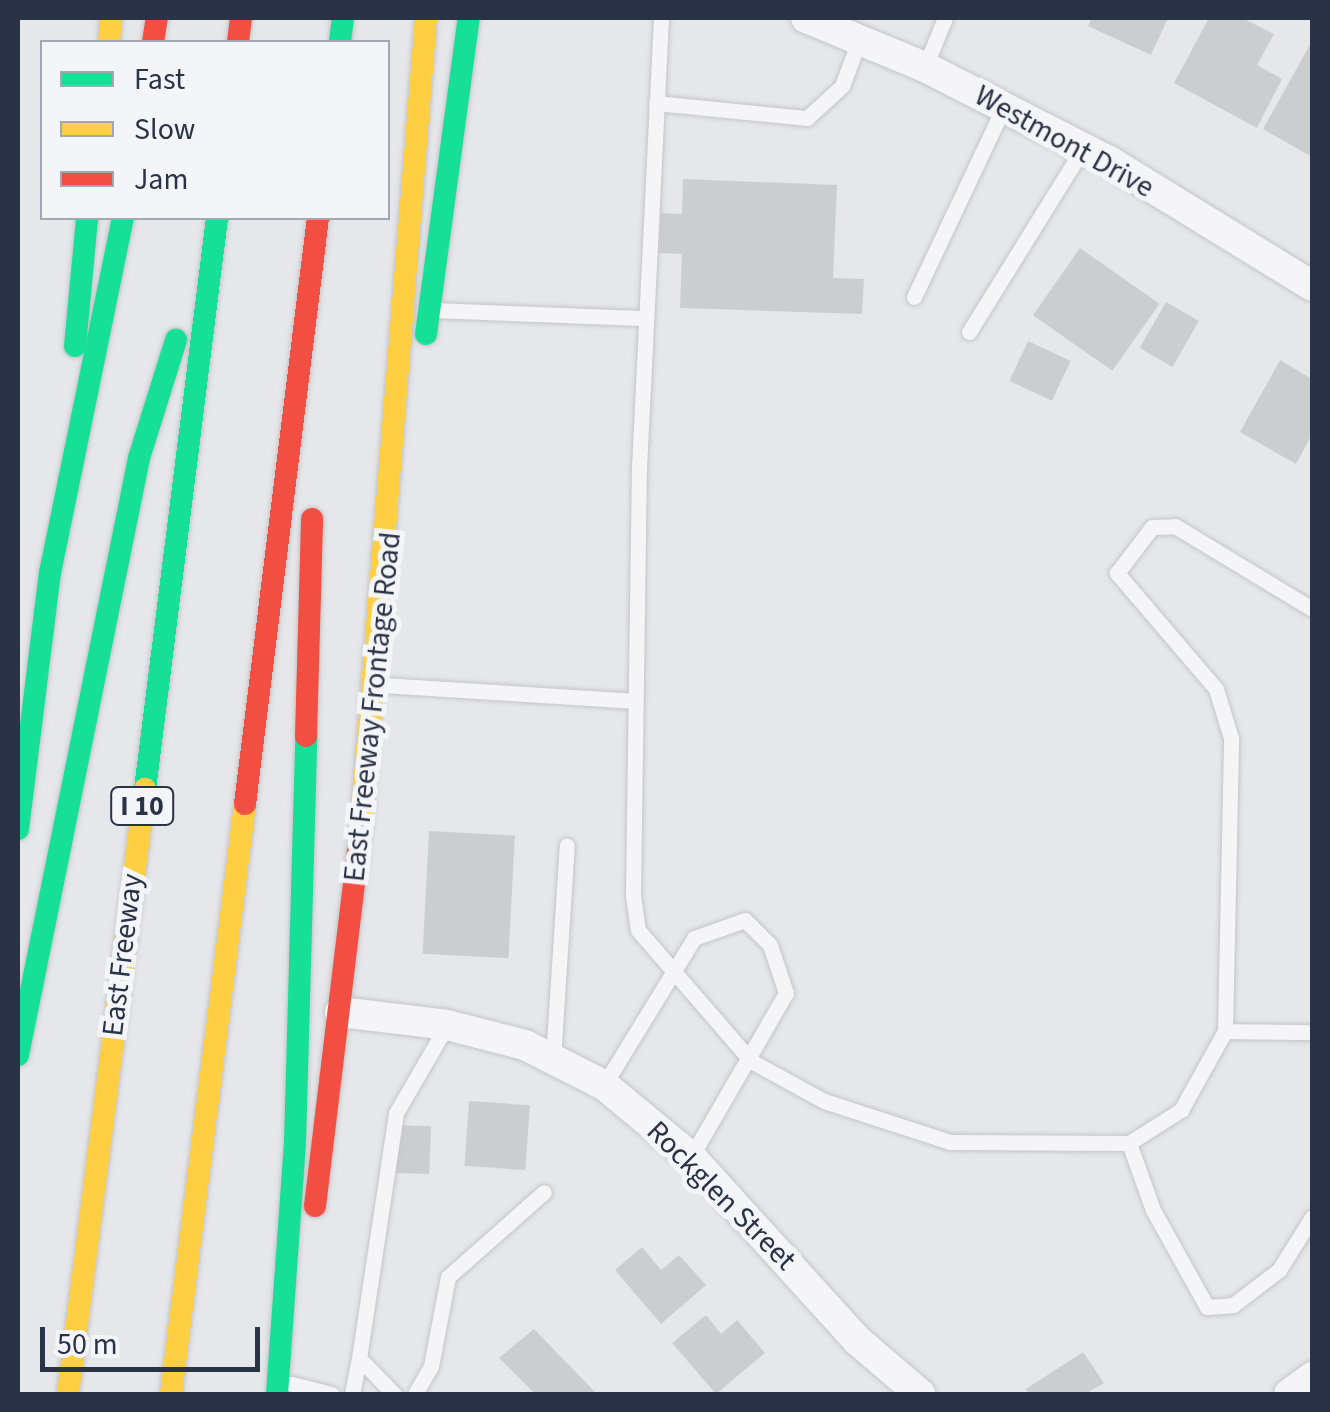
<!DOCTYPE html>
<style>
body{margin:0}
#map{position:relative;width:1330px;height:1412px;overflow:hidden;background:#e6e7ea;font-family:"Source Sans 3",sans-serif}
div>[style]{position:absolute}
.building>*{inset:0;background:#cbced1;transform-origin:0 0}
.roads{filter:drop-shadow(0 0 2px #c4c5c8) drop-shadow(0 0 2px #c4c5c8)}
.lane>*{height:15px;margin:-7.5px;padding:0 7.5px;transform-origin:7.5px;border-radius:7.5px;background:#f5f5f7}
.street>*{height:30px;margin:-15px;padding:0 15px;transform-origin:15px;border-radius:15px;background:#f5f5f7}
.fast>*{height:22px;margin:-11px;padding:0 11px;transform-origin:11px;border-radius:11px;background:#16e098}
.slow>*{height:22px;margin:-11px;padding:0 11px;transform-origin:11px;border-radius:11px;background:#ffcf43}
.jam>*{height:22px;margin:-11px;padding:0 11px;transform-origin:11px;border-radius:11px;background:#f24e42}
span{translate:-50% -50%;white-space:nowrap;text-align:center;line-height:1.15;-webkit-text-stroke:10px #f4f5f9;paint-order:stroke}
.shield-label span{padding:2px 8px;background:#f4f5f9;border:2px solid;border-radius:8px;-webkit-text-stroke-width:0}
.shield-label{font-size:28px;color:#2a3245;font-weight:700}
.street-label{font-size:30px;color:#2a3245}
.frame{position:absolute;inset:0;border:20px solid #2a3245;pointer-events:none}
.legend{position:absolute;left:40px;top:40px;width:350px;height:180px;box-sizing:border-box;background:#f4f5f9;border:2px solid #a3a7b1;margin:0;padding:12px 18px;list-style:none;font-size:30px;color:#2a3245}
.legend li{display:flex;align-items:center;gap:20px;height:50px}
.legend b{width:50px;border:2px solid #a3a7b1}
.scale{position:absolute;left:40px;top:1327px;width:220px;height:45px;box-sizing:border-box;border:5px solid #2a3245;border-top:0;padding-left:12px;font-size:30px;line-height:35px;white-space:nowrap;color:#2a3245;-webkit-text-stroke:8px #f4f5f9;paint-order:stroke}
</style>
<div id="map">
<div class="building">
<div style="clip-path:polygon(1092px 18px,1168px 18px,1151px 55px,1088px 26px)"></div>
<div style="clip-path:polygon(1209px 18px,1242px 18px,1274px 34px,1257px 65px,1282px 79px,1257px 128px,1174px 83px)"></div>
<div style="clip-path:polygon(1312px 41px,1312px 157px,1263px 129px)"></div>
<div style="clip-path:polygon(683px 179px,837px 185px,833px 278px,864px 279px,862px 314px,680px 308px,682px 254px,659px 253px,661px 213px,682px 214px)"></div>
<div style="left:1080px;top:248px;width:97px;height:82px;rotate:35deg"></div>
<div style="left:1166px;top:302px;width:38px;height:53px;rotate:30deg"></div>
<div style="left:1028px;top:341px;width:47px;height:44px;rotate:25deg"></div>
<div style="clip-path:polygon(1280px 360px,1312px 379px,1312px 434px,1296px 464px,1240px 432px)"></div>
<div style="left:429px;top:831px;width:86px;height:123px;rotate:3deg"></div>
<div style="left:469px;top:1101px;width:61px;height:65px;rotate:4deg"></div>
<div style="left:398px;top:1125px;width:33px;height:48px;rotate:2deg"></div>
<div style="clip-path:polygon(642px 1247px,661px 1270px,679px 1255px,706px 1285px,661px 1324px,615px 1270px)"></div>
<div style="clip-path:polygon(706px 1315px,721px 1334px,737px 1320px,765px 1353px,716px 1394px,672px 1343px)"></div>
<div style="clip-path:polygon(534px 1329px,597px 1394px,535px 1394px,499px 1358px)"></div>
<div style="clip-path:polygon(1083px 1352px,1104px 1383px,1085px 1394px,1029px 1394px,1026px 1389px)"></div>
</div>
<div class="roads">
<div class="lane">
<div style="left:661px;top:18px;width:447px;rotate:92.8deg"></div>
<div style="left:639px;top:464px;width:431px;rotate:90.8deg"></div>
<div style="left:633px;top:895px;width:35px;rotate:82deg"></div>
<div style="left:638px;top:930px;width:173px;rotate:49.2deg"></div>
<div style="left:751px;top:1061px;width:83px;rotate:28.7deg"></div>
<div style="left:824px;top:1101px;width:133px;rotate:18deg"></div>
<div style="left:950px;top:1142px;width:179px;rotate:0.3deg"></div>
<div style="left:1129px;top:1143px;width:62px;rotate:-32.4deg"></div>
<div style="left:1181px;top:1110px;width:90px;rotate:-60.9deg"></div>
<div style="left:1225px;top:1031px;width:293px;rotate:-88.8deg"></div>
<div style="left:1231px;top:738px;width:51px;rotate:-107deg"></div>
<div style="left:1216px;top:689px;width:153px;rotate:-130.5deg"></div>
<div style="left:1117px;top:573px;width:58px;rotate:-52.7deg"></div>
<div style="left:1152px;top:527px;width:23px;rotate:-2deg"></div>
<div style="left:1175px;top:526px;width:160px;rotate:31.2deg"></div>
<div style="left:925px;top:67px;width:53px;rotate:-67.8deg"></div>
<div style="left:656px;top:103px;width:152px;rotate:5.7deg"></div>
<div style="left:807px;top:118px;width:47px;rotate:-42.4deg"></div>
<div style="left:842px;top:86px;width:51px;rotate:-69.4deg"></div>
<div style="left:914px;top:297px;width:210px;rotate:-64.7deg"></div>
<div style="left:434px;top:310px;width:211px;rotate:2.2deg"></div>
<div style="left:969px;top:332px;width:216px;rotate:-58.2deg"></div>
<div style="left:382px;top:685px;width:252px;rotate:3.6deg"></div>
<div style="left:1225px;top:1031px;width:87px;rotate:0.7deg"></div>
<div style="left:553px;top:1059px;width:214px;rotate:-86.3deg"></div>
<div style="left:604px;top:1085px;width:172px;rotate:-58.5deg"></div>
<div style="left:694px;top:938px;width:54px;rotate:-19.4deg"></div>
<div style="left:745px;top:920px;width:35px;rotate:45deg"></div>
<div style="left:770px;top:945px;width:51px;rotate:71.6deg"></div>
<div style="left:786px;top:993px;width:190px;rotate:120.1deg"></div>
<div style="left:1129px;top:1143px;width:71px;rotate:70.3deg"></div>
<div style="left:1153px;top:1210px;width:111px;rotate:60.9deg"></div>
<div style="left:1207px;top:1307px;width:26px;rotate:-4deg"></div>
<div style="left:1233px;top:1305px;width:58px;rotate:-37.3deg"></div>
<div style="left:1279px;top:1270px;width:62px;rotate:-58.1deg"></div>
<div style="left:292px;top:1384px;width:41px;rotate:14deg"></div>
<div style="left:352px;top:1394px;width:37px;rotate:-79deg"></div>
<div style="left:394px;top:1394px;width:50px;rotate:-134.2deg"></div>
<div style="left:359px;top:1358px;width:248px;rotate:-81.4deg"></div>
<div style="left:396px;top:1113px;width:102px;rotate:-59.9deg"></div>
<div style="left:415px;top:1394px;width:32px;rotate:-60deg"></div>
<div style="left:431px;top:1366px;width:91px;rotate:-79.2deg"></div>
<div style="left:448px;top:1277px;width:128px;rotate:-41.5deg"></div>
</div>
<div class="street">
<div style="left:806px;top:18px;width:129px;rotate:22.4deg"></div>
<div style="left:925px;top:67px;width:207px;rotate:27.1deg"></div>
<div style="left:1109px;top:161px;width:238px;rotate:31.6deg"></div>
<div style="left:340px;top:1012px;width:108px;rotate:6.9deg"></div>
<div style="left:447px;top:1025px;width:81px;rotate:14.4deg"></div>
<div style="left:525px;top:1045px;width:89px;rotate:26.9deg"></div>
<div style="left:604px;top:1085px;width:113px;rotate:39.6deg"></div>
<div style="left:691px;top:1157px;width:248px;rotate:47.8deg"></div>
<div style="left:858px;top:1341px;width:82px;rotate:40.5deg"></div>
<div style="left:1289px;top:1394px;width:29px;rotate:-36deg"></div>
</div>
<div class="fast">
<div style="left:340px;top:42px;width:24px;rotate:-83deg"></div>
<div style="left:426px;top:334px;width:319px;rotate:-82.3deg"></div>
<div style="left:75px;top:346px;width:129px;rotate:-84.6deg"></div>
<div style="left:145px;top:789px;width:576px;rotate:-82.81deg"></div>
<div style="left:18px;top:829px;width:258px;rotate:-82.9deg"></div>
<div style="left:50px;top:573px;width:362px;rotate:-78.4deg"></div>
<div style="left:18px;top:1055px;width:609px;rotate:-78.54deg"></div>
<div style="left:139px;top:458px;width:124px;rotate:-72.6deg"></div>
<div style="left:277px;top:1394px;width:253px;rotate:-85.9deg"></div>
<div style="left:295px;top:1142px;width:406px;rotate:-88.4deg"></div>
</div>
<div class="slow">
<div style="left:109px;top:42px;width:24px;rotate:-85deg"></div>
<div style="left:361px;top:826px;width:811px;rotate:-85.4deg"></div>
<div style="left:68px;top:1394px;width:610px;rotate:-82.75deg"></div>
<div style="left:171px;top:1394px;width:595px;rotate:-82.85deg"></div>
</div>
<div class="jam">
<div style="left:153px;top:42px;width:24px;rotate:-81deg"></div>
<div style="left:238px;top:42px;width:24px;rotate:-83deg"></div>
<div style="left:306px;top:736px;width:217px;rotate:-88.4deg"></div>
<div style="left:245px;top:804px;width:591px;rotate:-82.9deg"></div>
<div style="left:315px;top:1206px;width:383px;rotate:-83.1deg"></div>
</div>
</div>
<div class="shield-label">
<span style="left:142px;top:806px">I 10</span>
</div>
<div class="street-label">
<span style="left:1064px;top:142px;rotate:29deg">Westmont Drive</span>
<span style="left:373px;top:707px;rotate:-84deg">East Freeway Frontage Road</span>
<span style="left:123px;top:955px;rotate:-83deg">East Freeway</span>
<span style="left:721px;top:1196px;rotate:45deg">Rockglen Street</span>
</div>
<div class="frame"></div>
<ul class="legend">
<li><b style="height:12px;background:#16e098"></b>Fast</li>
<li><b style="height:12px;background:#ffcf43"></b>Slow</li>
<li><b style="height:12px;background:#f24e42"></b>Jam</li>
</ul>
<div class="scale">50 m</div>
</div>
